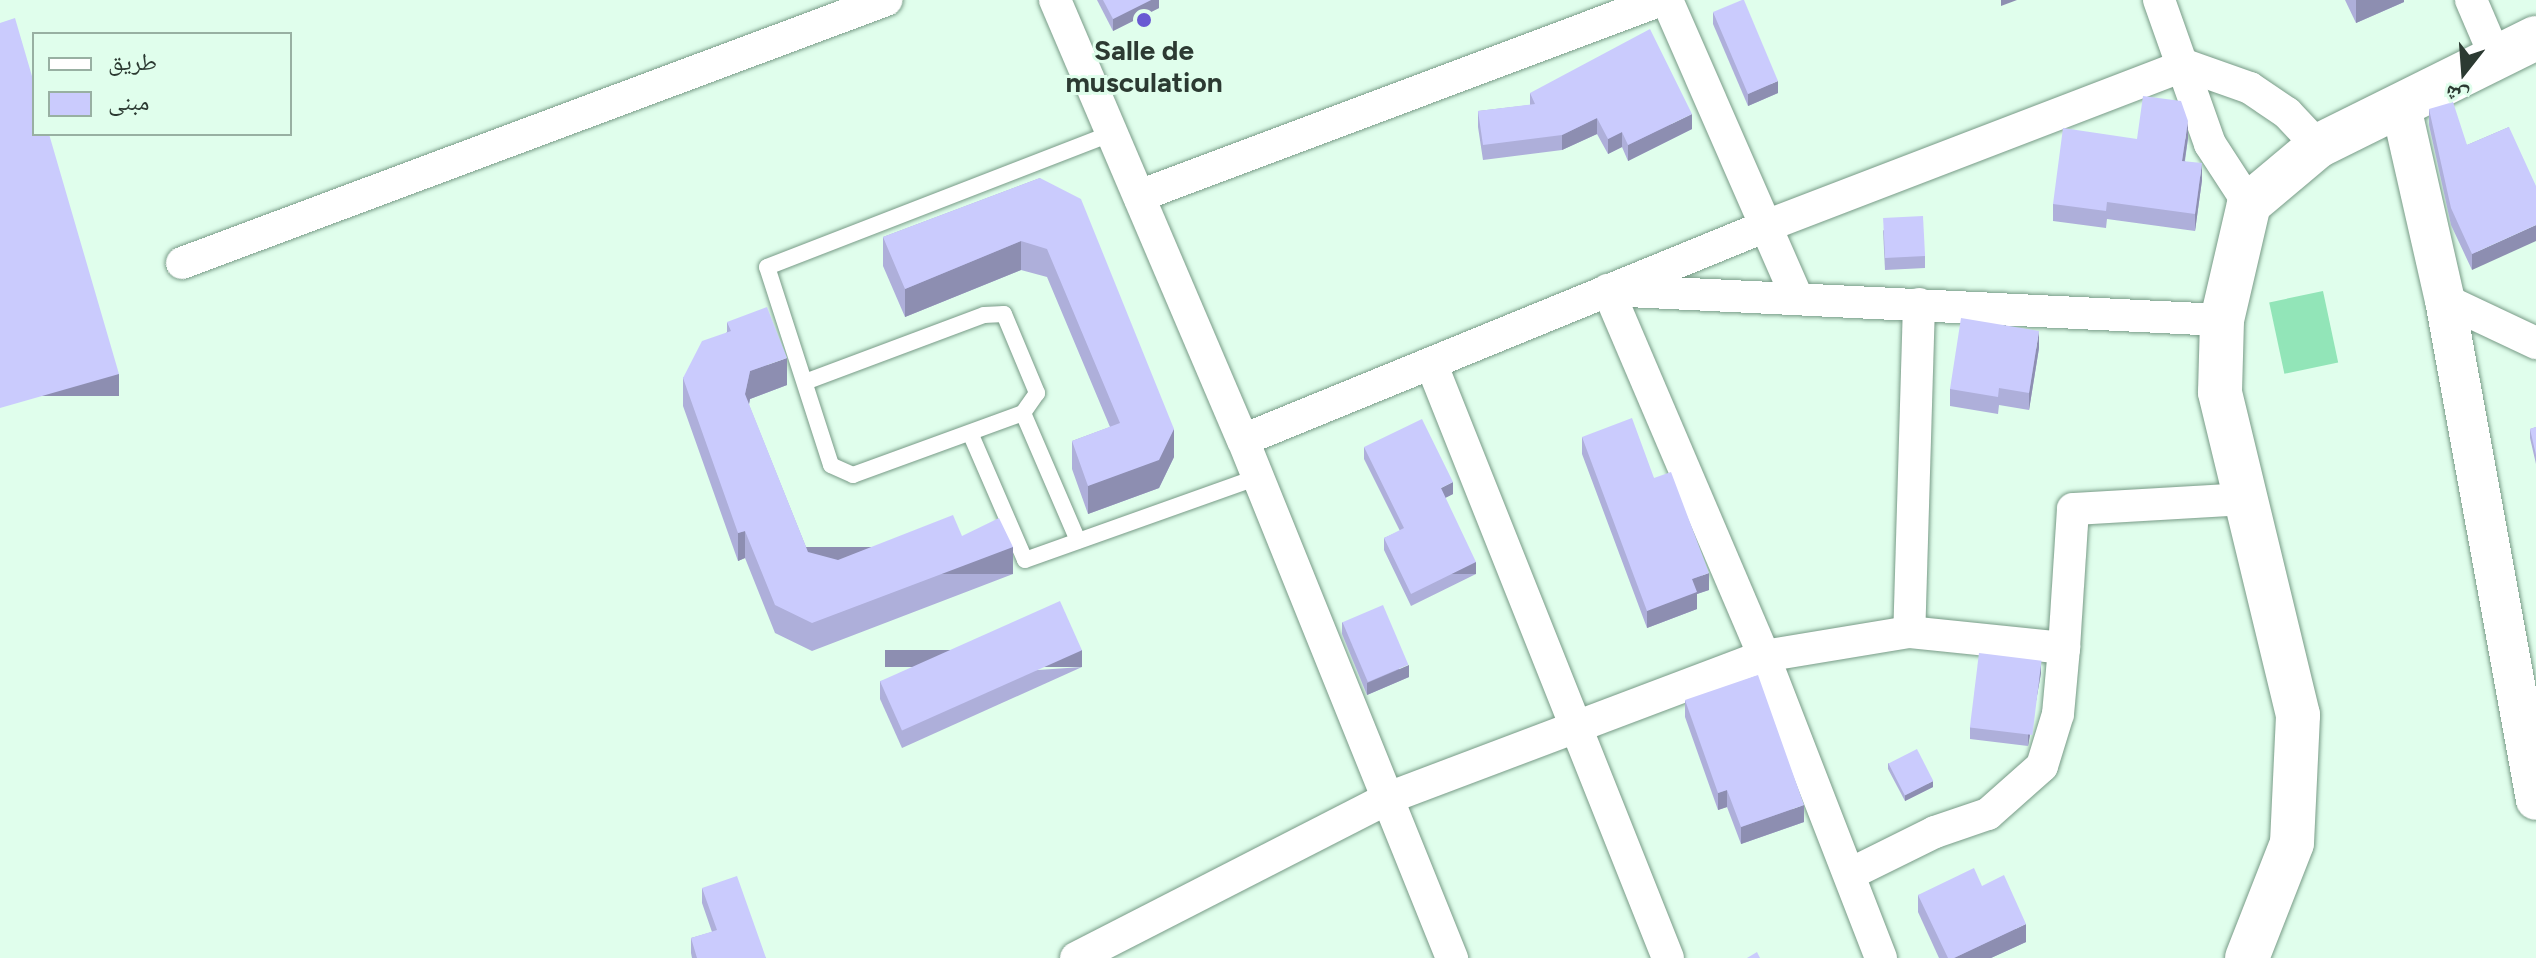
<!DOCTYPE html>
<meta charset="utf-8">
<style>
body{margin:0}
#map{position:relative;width:2536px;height:958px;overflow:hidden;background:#e0feec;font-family:Figtree,"Noto Naskh Arabic",sans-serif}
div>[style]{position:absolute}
.green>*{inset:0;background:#92e5b8;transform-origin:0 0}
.roads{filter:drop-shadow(0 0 2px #789b87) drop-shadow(0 0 2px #789b87)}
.service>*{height:16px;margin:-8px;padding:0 8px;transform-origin:8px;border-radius:8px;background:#fff}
.minor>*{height:32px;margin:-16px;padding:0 16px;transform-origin:16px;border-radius:16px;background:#fff}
.tertiary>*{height:40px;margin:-20px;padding:0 20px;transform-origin:20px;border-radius:20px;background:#fff}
.secondary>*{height:44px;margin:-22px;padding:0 22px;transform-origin:22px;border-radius:22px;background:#fff}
.wall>*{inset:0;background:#aeafda}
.shaded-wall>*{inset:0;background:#8d8eb1;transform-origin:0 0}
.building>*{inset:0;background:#cacbfd;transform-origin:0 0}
.dots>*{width:22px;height:22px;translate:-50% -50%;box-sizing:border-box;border:4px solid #e0feec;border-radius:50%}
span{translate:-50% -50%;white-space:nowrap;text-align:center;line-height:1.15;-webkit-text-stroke:6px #e0feec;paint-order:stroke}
.poi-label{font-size:28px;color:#2c3a32;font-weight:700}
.legend{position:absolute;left:32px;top:32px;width:260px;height:104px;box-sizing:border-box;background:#e0feec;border:2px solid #98b0a2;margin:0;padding:10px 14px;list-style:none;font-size:24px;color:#2c3a32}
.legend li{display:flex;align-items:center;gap:16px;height:40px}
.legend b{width:40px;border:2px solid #98b0a2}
.north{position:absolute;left:2424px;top:32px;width:80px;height:80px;-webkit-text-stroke:6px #e0feec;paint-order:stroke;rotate:197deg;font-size:22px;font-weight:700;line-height:32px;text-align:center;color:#2c3a32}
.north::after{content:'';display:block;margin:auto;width:28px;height:36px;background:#2c3a32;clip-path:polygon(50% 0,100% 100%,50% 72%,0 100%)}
</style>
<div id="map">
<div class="green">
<div style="left:2323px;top:291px;width:73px;height:55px;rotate:78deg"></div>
</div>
<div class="roads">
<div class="service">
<div style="left:805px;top:382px;width:191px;rotate:-20.5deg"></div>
<div style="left:984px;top:315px;width:20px;rotate:-3deg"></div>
<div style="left:1004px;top:314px;width:86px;rotate:67.3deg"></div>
<div style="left:1037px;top:393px;width:24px;rotate:125deg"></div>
<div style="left:1023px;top:413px;width:181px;rotate:160deg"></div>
<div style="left:853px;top:475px;width:24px;rotate:-156deg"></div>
<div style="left:831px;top:465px;width:208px;rotate:-107.9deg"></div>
<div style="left:767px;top:267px;width:370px;rotate:-21.2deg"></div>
<div style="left:1023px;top:413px;width:139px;rotate:66.7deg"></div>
<div style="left:971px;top:435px;width:136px;rotate:66.6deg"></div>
<div style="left:1025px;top:560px;width:247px;rotate:-19.6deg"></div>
</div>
<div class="minor">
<div style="left:1055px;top:0;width:478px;rotate:66.9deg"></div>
<div style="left:1243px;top:440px;width:559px;rotate:68.03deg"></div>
<div style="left:1667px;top:0;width:325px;rotate:66.4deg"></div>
<div style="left:2159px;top:0;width:153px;rotate:70.5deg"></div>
<div style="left:2210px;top:144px;width:72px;rotate:57deg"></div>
<div style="left:2471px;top:0;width:61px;rotate:66.8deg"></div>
<div style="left:1139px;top:196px;width:558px;rotate:-20.58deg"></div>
<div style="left:182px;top:263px;width:752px;rotate:-20.48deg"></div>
<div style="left:2445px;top:300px;width:101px;rotate:25.3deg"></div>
<div style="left:1919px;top:304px;width:328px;rotate:91.7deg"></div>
<div style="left:1909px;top:632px;width:156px;rotate:5.9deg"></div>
<div style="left:2064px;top:648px;width:139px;rotate:-86.3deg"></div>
<div style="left:2073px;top:509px;width:174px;rotate:-3.3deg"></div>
<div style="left:1431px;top:363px;width:640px;rotate:68.28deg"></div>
<div style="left:1243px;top:440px;width:565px;rotate:-22.25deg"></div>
<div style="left:1766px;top:226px;width:449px;rotate:-21deg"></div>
<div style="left:2185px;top:65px;width:69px;rotate:19.5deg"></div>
<div style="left:2250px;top:88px;width:45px;rotate:34deg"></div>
<div style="left:2287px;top:113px;width:45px;rotate:46.8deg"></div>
<div style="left:1850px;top:874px;width:95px;rotate:-26.3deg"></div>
<div style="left:1935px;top:832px;width:56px;rotate:-18.8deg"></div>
<div style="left:1988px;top:814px;width:72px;rotate:-41.6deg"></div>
<div style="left:2042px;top:766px;width:54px;rotate:-72.9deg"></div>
<div style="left:2058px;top:714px;width:66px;rotate:-84.8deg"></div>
<div style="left:1076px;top:958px;width:351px;rotate:-27.1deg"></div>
<div style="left:1388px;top:798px;width:402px;rotate:-20.7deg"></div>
<div style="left:1764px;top:656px;width:147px;rotate:-9.4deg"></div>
<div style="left:1881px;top:958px;width:324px;rotate:-111.2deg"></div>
<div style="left:1764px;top:656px;width:398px;rotate:-113.1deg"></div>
<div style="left:1608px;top:290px;width:615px;rotate:2.8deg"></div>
</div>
<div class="tertiary">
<div style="left:2401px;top:107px;width:198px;rotate:77.2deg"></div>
<div style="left:2445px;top:300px;width:508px;rotate:79.69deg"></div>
</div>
<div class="secondary">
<div style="left:2247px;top:958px;width:123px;rotate:-68.6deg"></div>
<div style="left:2292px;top:843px;width:128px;rotate:-87.3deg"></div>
<div style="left:2298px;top:715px;width:332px;rotate:-103.6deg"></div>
<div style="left:2220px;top:392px;width:72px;rotate:-88.4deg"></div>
<div style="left:2222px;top:320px;width:119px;rotate:-76.9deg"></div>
<div style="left:2249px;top:204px;width:90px;rotate:-40deg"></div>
<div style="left:2318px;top:146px;width:243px;rotate:-26.4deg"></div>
</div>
</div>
<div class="wall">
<div style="clip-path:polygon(1097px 0,1159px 0,1159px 8px,1113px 31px)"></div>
<div style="clip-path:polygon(2345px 0,2404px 0,2404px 2px,2356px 23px)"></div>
<div style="clip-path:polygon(1713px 12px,1778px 93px,1748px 106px,1713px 24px)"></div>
<div style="clip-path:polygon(1530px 93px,1692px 129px,1628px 161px,1622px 147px,1608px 154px,1597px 134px,1562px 150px,1483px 160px,1478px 127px,1478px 111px,1530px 105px)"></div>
<div style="clip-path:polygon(2429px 109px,2467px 145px,2509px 127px,2472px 270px,2451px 225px,2429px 125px)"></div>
<div style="clip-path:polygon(2188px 138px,2185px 161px,2202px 180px,2195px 231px,2107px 219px,2106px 228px,2053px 221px,2053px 204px)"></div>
<div style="clip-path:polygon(1040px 178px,1174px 457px,1159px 488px,1088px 514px,1072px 469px,1072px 441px,1110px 427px,1047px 277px,1021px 270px,905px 317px,883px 266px,883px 237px)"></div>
<div style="clip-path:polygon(1883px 230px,1925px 256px,1925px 268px,1885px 270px)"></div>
<div style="clip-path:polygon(727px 322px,787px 385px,750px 399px,749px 405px,808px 552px,838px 560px,962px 536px,1013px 574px,812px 651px,775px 633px,745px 558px,738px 561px,683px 406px,683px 378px,727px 332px)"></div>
<div style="clip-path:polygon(2039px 348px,2029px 410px,1999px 405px,1998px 414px,1950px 406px,1950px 389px)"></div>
<div style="clip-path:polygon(2536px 427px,2536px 464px,2530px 438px,2530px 429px)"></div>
<div style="clip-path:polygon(1582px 437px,1654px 478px,1709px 590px,1697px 594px,1697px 609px,1647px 628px,1582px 454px)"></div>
<div style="clip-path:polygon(1364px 447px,1453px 494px,1445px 498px,1476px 574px,1411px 606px,1384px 550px,1384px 538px,1400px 531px,1364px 459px)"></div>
<div style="clip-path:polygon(1342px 622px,1409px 677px,1367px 695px,1342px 634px)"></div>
<div style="clip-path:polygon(1082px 667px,902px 748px,880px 699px,880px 681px)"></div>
<div style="clip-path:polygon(2041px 673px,2028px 746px,1970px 739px,1970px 727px)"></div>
<div style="clip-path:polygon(1685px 700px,1804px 822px,1741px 844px,1727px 807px,1718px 810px,1685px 717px)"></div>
<div style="clip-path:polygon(1888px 763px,1933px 787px,1905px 801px,1888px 769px)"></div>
<div style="clip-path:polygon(1982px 886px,2026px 942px,1991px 958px,1939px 958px,1918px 912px,1918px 895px)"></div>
<div style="clip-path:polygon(702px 888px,766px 958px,692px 958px,691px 953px,691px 938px,712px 932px,702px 903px)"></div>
</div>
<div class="shaded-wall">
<div style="clip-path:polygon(1151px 0,1159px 0,1159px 8px,1113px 31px,1113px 19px)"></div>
<div style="clip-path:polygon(2001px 0,2017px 0,2001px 6px)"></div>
<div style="clip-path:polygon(2356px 0,2404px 0,2404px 2px,2356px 23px)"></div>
<div style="clip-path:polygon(1778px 81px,1778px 93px,1748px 106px,1748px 94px)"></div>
<div style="clip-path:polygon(1692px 114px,1692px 129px,1628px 161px,1628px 145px)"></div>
<div style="clip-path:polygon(1597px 118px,1597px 134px,1562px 150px,1562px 135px)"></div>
<div style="clip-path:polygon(2188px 121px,2188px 138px,2182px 178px,2182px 161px)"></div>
<div style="clip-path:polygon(1622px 132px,1622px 147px,1608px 154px,1608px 139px)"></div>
<div style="clip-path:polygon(2202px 163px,2202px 180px,2195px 231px,2195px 214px)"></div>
<div style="clip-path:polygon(2536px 225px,2536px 241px,2472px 270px,2472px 254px)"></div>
<div style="clip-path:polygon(1021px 241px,1021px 270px,905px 317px,905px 289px)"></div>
<div style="clip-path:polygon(2039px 331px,2039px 348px,2029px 410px,2029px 393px)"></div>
<div style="clip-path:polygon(787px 358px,787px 385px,750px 399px,745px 422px,745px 394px,750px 371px)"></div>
<div style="left:119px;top:374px;width:22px;height:124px;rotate:90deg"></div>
<div style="clip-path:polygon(1174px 429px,1174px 457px,1159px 488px,1088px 514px,1088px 486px)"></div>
<div style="clip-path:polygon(1453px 482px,1453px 494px,1441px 500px,1441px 488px)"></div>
<div style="clip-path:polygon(745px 531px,745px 558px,738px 561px,738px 533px)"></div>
<div style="left:1013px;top:547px;width:27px;height:215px;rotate:90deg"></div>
<div style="left:1476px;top:562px;width:12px;height:72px;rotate:90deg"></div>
<div style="clip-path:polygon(1709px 573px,1709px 590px,1697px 594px,1697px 609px,1647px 628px,1647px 611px,1692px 579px)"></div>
<div style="left:1082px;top:650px;width:17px;height:197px;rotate:90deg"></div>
<div style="clip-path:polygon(2041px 661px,2041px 673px,2028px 746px,2028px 734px)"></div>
<div style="clip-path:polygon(1409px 665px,1409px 677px,1367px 695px,1367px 683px)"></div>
<div style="clip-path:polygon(1933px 781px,1933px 787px,1905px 801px,1905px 795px)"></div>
<div style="clip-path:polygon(1727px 790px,1727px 807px,1718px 810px,1718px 793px)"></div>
<div style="clip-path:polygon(1804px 805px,1804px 822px,1741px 844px,1741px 827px)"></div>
<div style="clip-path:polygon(2026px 924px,2026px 942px,1991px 958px,1954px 958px)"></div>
</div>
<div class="building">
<div style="clip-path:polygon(1103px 0,1151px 0,1113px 19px)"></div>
<div style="clip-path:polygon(1742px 0,1744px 0,1778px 81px,1748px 94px,1713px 12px)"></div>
<div style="clip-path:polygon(15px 18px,34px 83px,34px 134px,49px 134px,119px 374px,0 408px,0 23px)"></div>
<div style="clip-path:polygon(1650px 29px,1692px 114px,1628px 145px,1622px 132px,1608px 139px,1597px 118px,1562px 135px,1483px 145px,1478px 111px,1535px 104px,1530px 93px)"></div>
<div style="clip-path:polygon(2143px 96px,2181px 101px,2188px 121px,2182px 161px,2202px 163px,2195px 214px,2107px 202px,2106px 211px,2053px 204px,2063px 128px,2137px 139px)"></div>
<div style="clip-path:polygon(2453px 102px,2467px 145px,2509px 127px,2536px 186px,2536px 225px,2472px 254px,2451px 208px,2429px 109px)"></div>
<div style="clip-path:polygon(1040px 178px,1081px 199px,1174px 429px,1159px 460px,1088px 486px,1072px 441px,1120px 423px,1047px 249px,1021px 241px,905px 289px,883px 237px)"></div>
<div style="left:1923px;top:216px;width:40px;height:40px;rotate:87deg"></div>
<div style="clip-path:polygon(767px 307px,787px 358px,750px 371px,745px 394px,808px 552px,838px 560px,953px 515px,962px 536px,999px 518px,1013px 547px,812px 623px,775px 605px,745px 531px,738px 533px,683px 378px,702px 341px,731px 331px,727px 322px)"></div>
<div style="clip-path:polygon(1961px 318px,2039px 331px,2029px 393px,1999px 388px,1998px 397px,1950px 389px)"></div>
<div style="clip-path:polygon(1632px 418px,1654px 478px,1671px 472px,1709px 573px,1692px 579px,1697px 592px,1647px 611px,1582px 437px)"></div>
<div style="clip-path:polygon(1422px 419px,1453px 482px,1441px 488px,1476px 562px,1411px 594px,1384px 538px,1404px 528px,1364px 447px)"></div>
<div style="clip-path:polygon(2536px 427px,2536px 455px,2530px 429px)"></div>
<div style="left:1060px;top:601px;width:54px;height:197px;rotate:66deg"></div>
<div style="left:1383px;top:605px;width:65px;height:44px;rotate:67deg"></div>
<div style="left:1979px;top:653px;width:63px;height:75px;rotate:7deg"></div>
<div style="clip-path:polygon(1758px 675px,1804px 805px,1741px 827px,1727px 790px,1718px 793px,1685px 700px)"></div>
<div style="left:1917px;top:749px;width:36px;height:32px;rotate:63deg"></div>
<div style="clip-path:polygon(1974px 868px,1982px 886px,2004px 875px,2026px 924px,1954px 958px,1948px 958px,1918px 895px)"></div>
<div style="clip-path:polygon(737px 876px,766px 958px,697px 958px,691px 938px,717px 930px,702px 888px)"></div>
<div style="clip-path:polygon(1757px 952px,1760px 958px,1747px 958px)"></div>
</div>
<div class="dots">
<div style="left:1144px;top:20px;background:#695ad3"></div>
</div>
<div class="poi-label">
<span style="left:1144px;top:66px">Salle de<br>musculation</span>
</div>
<ul class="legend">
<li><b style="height:10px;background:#fff"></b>طريق</li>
<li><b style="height:22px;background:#cacbfd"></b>مبنى</li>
</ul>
<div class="north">ش</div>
</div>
